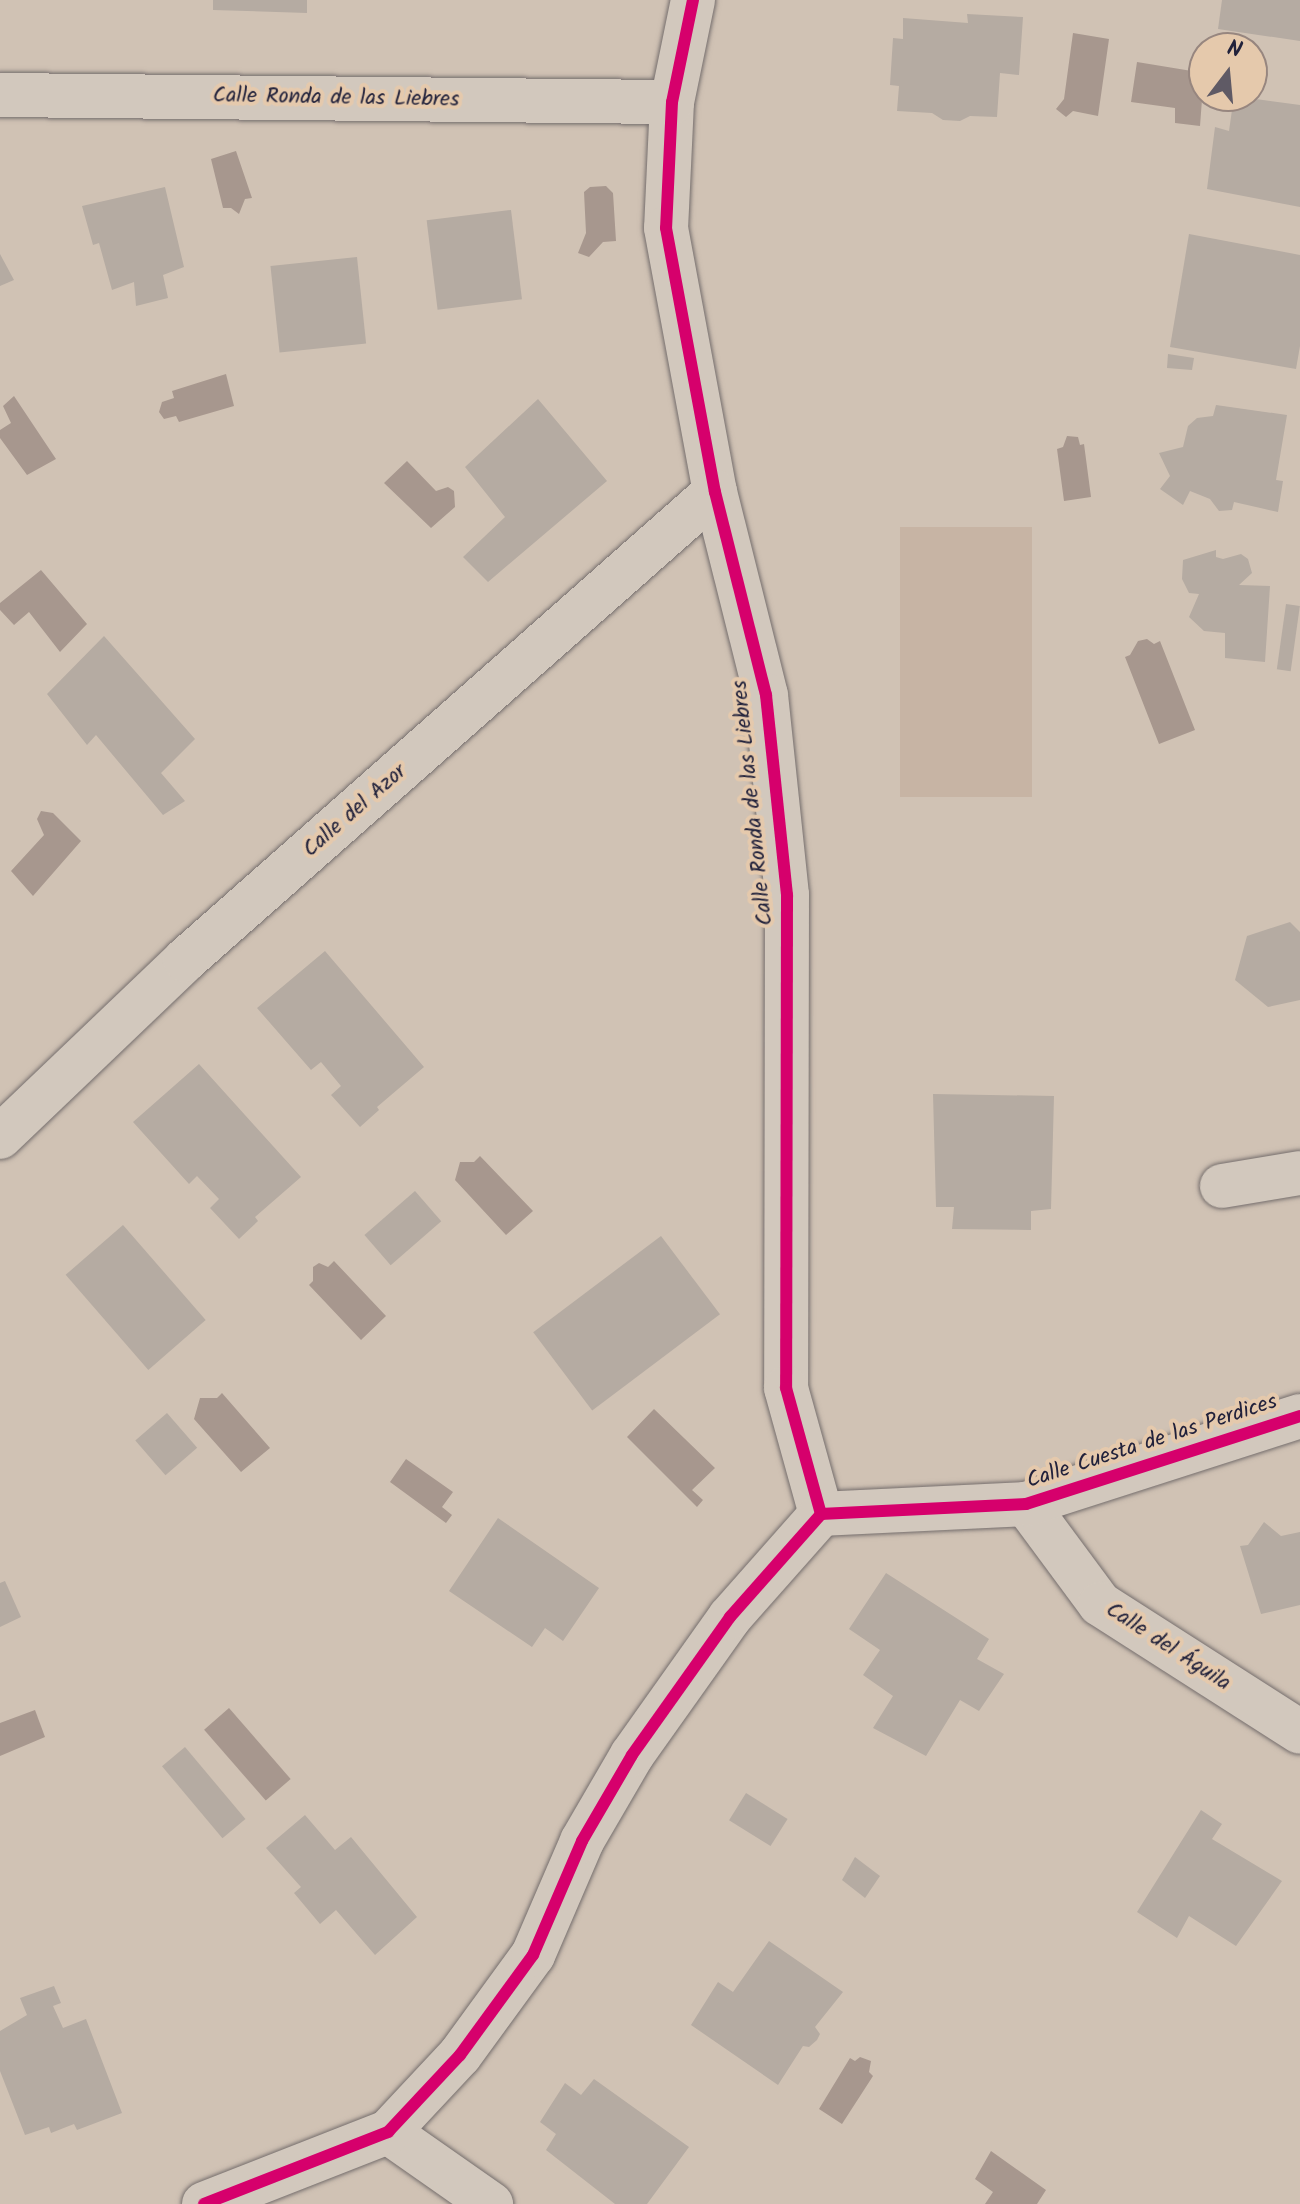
<!DOCTYPE html>
<meta charset="utf-8">
<style>
body{margin:0}
#map{position:relative;width:1300px;height:2204px;overflow:hidden;background:#d0c2b4;font-family:Kalam,sans-serif}
div>[style]{position:absolute}
.green>*{inset:0;background:#c7b4a4;transform-origin:0 0}
.water>*{inset:0;background:#a7978e;transform-origin:0 0}
.building>*{inset:0;background:#b5aba2;transform-origin:0 0}
.roads{filter:drop-shadow(0 0 2px #756e6d) drop-shadow(0 0 2px #756e6d)}
.street>*{height:44px;margin:-22px;padding:0 22px;transform-origin:22px;border-radius:22px;background:#d2c8bd}
.cycleway>*{height:12px;margin:-6px;padding:0 6px;transform-origin:6px;border-radius:6px;background:#d6006c}
span{translate:-50% -50%;white-space:nowrap;text-align:center;line-height:1.15;-webkit-text-stroke:8px #e5c9ac;paint-order:stroke}
.street-label{font-size:22px;color:#22223b}
.north{position:absolute;left:1188px;top:32px;width:80px;height:80px;box-sizing:border-box;background:#e5c9ac;border:2px solid #97867f;border-radius:50%;rotate:16deg;font-size:22px;font-weight:700;line-height:32px;text-align:center;color:#22223b}
.north::after{content:'';display:block;margin:auto;width:28px;height:36px;background:#5f5a65;clip-path:polygon(50% 0,100% 100%,50% 72%,0 100%)}
</style>
<div id="map">
<div class="green">
<div style="left:900px;top:527px;width:132px;height:270px"></div>
</div>
<div class="water">
<div style="clip-path:polygon(1073px 33px,1109px 39px,1098px 116px,1073px 111px,1066px 117px,1056px 109px,1064px 99px)"></div>
<div style="clip-path:polygon(1137px 62px,1204px 73px,1200px 126px,1175px 123px,1175px 108px,1131px 102px)"></div>
<div style="clip-path:polygon(236px 151px,252px 198px,245px 199px,239px 214px,231px 208px,223px 208px,211px 159px)"></div>
<div style="clip-path:polygon(606px 186px,613px 193px,616px 241px,603px 242px,589px 257px,578px 253px,586px 233px,584px 192px,590px 187px)"></div>
<div style="clip-path:polygon(226px 374px,234px 406px,179px 422px,176px 416px,164px 419px,159px 412px,162px 402px,174px 398px,172px 391px)"></div>
<div style="clip-path:polygon(14px 396px,56px 459px,27px 475px,0 438px,0 430px,11px 423px,3px 406px)"></div>
<div style="clip-path:polygon(1067px 436px,1078px 437px,1080px 445px,1084px 444px,1091px 497px,1064px 501px,1057px 449px,1063px 447px)"></div>
<div style="clip-path:polygon(407px 461px,436px 491px,448px 487px,454px 491px,455px 507px,431px 528px,384px 483px)"></div>
<div style="clip-path:polygon(41px 570px,87px 624px,60px 652px,29px 612px,14px 625px,0 610px,0 603px)"></div>
<div style="clip-path:polygon(1147px 639px,1154px 644px,1160px 641px,1195px 730px,1159px 744px,1125px 657px,1130px 655px,1138px 641px)"></div>
<div style="clip-path:polygon(41px 811px,53px 813px,81px 841px,33px 896px,11px 871px,44px 835px,37px 819px)"></div>
<div style="clip-path:polygon(480px 1156px,533px 1211px,506px 1235px,455px 1180px,460px 1162px,474px 1162px)"></div>
<div style="clip-path:polygon(334px 1261px,386px 1316px,361px 1340px,309px 1285px,313px 1281px,313px 1267px,319px 1263px,328px 1267px)"></div>
<div style="clip-path:polygon(222px 1393px,270px 1448px,241px 1472px,194px 1419px,200px 1398px,217px 1398px)"></div>
<div style="clip-path:polygon(654px 1409px,715px 1468px,692px 1490px,703px 1500px,697px 1507px,627px 1437px)"></div>
<div style="clip-path:polygon(406px 1459px,453px 1492px,442px 1507px,452px 1515px,446px 1523px,390px 1482px)"></div>
<div style="left:229px;top:1708px;width:94px;height:33px;rotate:49deg"></div>
<div style="clip-path:polygon(35px 1710px,45px 1737px,0 1756px,0 1723px)"></div>
<div style="clip-path:polygon(860px 2057px,871px 2061px,869px 2072px,873px 2076px,842px 2124px,819px 2109px,850px 2058px,855px 2061px)"></div>
<div style="clip-path:polygon(991px 2151px,1046px 2190px,1037px 2204px,985px 2204px,993px 2192px,975px 2179px)"></div>
</div>
<div class="building">
<div style="clip-path:polygon(213px 0,307px 0,307px 13px,213px 10px)"></div>
<div style="clip-path:polygon(1222px 0,1300px 0,1300px 41px,1218px 29px)"></div>
<div style="clip-path:polygon(967px 14px,1023px 17px,1019px 75px,1000px 73px,997px 117px,970px 116px,960px 121px,943px 120px,932px 113px,897px 111px,899px 86px,890px 85px,893px 38px,903px 39px,903px 18px,968px 23px)"></div>
<div style="clip-path:polygon(1234px 96px,1300px 105px,1300px 207px,1207px 189px,1215px 127px,1229px 131px)"></div>
<div style="clip-path:polygon(165px 187px,184px 267px,163px 275px,168px 298px,136px 306px,134px 282px,112px 290px,99px 243px,93px 245px,82px 206px)"></div>
<div style="left:511px;top:210px;width:90px;height:85px;rotate:83deg"></div>
<div style="clip-path:polygon(1189px 234px,1300px 255px,1300px 346px,1296px 369px,1170px 347px)"></div>
<div style="clip-path:polygon(0 254px,14px 280px,0 286px)"></div>
<div style="left:357px;top:257px;width:87px;height:87px;rotate:84deg"></div>
<div style="clip-path:polygon(1168px 354px,1194px 358px,1192px 370px,1167px 368px)"></div>
<div style="clip-path:polygon(538px 399px,607px 481px,488px 582px,463px 557px,505px 517px,465px 467px)"></div>
<div style="clip-path:polygon(1216px 405px,1287px 415px,1276px 480px,1283px 481px,1278px 512px,1234px 502px,1232px 510px,1219px 511px,1210px 499px,1190px 491px,1183px 505px,1160px 489px,1170px 476px,1159px 453px,1183px 447px,1188px 426px,1197px 418px,1213px 416px)"></div>
<div style="clip-path:polygon(1216px 550px,1216px 557px,1223px 559px,1241px 554px,1248px 559px,1252px 573px,1239px 585px,1270px 586px,1265px 662px,1225px 658px,1225px 633px,1204px 631px,1189px 617px,1199px 594px,1189px 593px,1182px 579px,1183px 560px)"></div>
<div style="left:1286px;top:604px;width:14px;height:66px;rotate:8deg"></div>
<div style="clip-path:polygon(104px 636px,195px 739px,161px 773px,185px 801px,163px 815px,96px 735px,87px 745px,47px 694px)"></div>
<div style="clip-path:polygon(1290px 922px,1300px 932px,1300px 1000px,1268px 1007px,1235px 980px,1247px 936px)"></div>
<div style="clip-path:polygon(325px 951px,424px 1067px,377px 1107px,379px 1110px,360px 1127px,331px 1095px,341px 1086px,321px 1062px,311px 1070px,257px 1008px)"></div>
<div style="clip-path:polygon(199px 1064px,301px 1177px,255px 1217px,258px 1221px,239px 1239px,210px 1208px,219px 1199px,197px 1176px,189px 1184px,133px 1122px)"></div>
<div style="clip-path:polygon(933px 1094px,1054px 1096px,1051px 1209px,1031px 1211px,1031px 1230px,952px 1229px,954px 1207px,936px 1207px)"></div>
<div style="left:415px;top:1191px;width:40px;height:67px;rotate:49deg"></div>
<div style="left:123px;top:1225px;width:126px;height:76px;rotate:49deg"></div>
<div style="left:661px;top:1236px;width:98px;height:160px;rotate:53deg"></div>
<div style="left:167px;top:1413px;width:46px;height:42px;rotate:49deg"></div>
<div style="clip-path:polygon(498px 1518px,599px 1588px,563px 1641px,545px 1628px,532px 1647px,449px 1591px)"></div>
<div style="clip-path:polygon(1264px 1522px,1281px 1536px,1300px 1532px,1300px 1605px,1261px 1614px,1240px 1546px,1248px 1545px)"></div>
<div style="clip-path:polygon(886px 1573px,989px 1639px,977px 1659px,1004px 1674px,979px 1711px,960px 1700px,926px 1756px,873px 1728px,893px 1696px,863px 1675px,880px 1650px,849px 1629px)"></div>
<div style="clip-path:polygon(5px 1581px,21px 1617px,0 1627px,0 1583px)"></div>
<div style="left:185px;top:1747px;width:94px;height:30px;rotate:50deg"></div>
<div style="left:746px;top:1793px;width:49px;height:32px;rotate:32deg"></div>
<div style="clip-path:polygon(1201px 1810px,1222px 1824px,1212px 1839px,1282px 1881px,1236px 1946px,1189px 1916px,1177px 1938px,1137px 1912px)"></div>
<div style="clip-path:polygon(305px 1815px,335px 1850px,351px 1837px,417px 1917px,375px 1955px,336px 1910px,320px 1924px,294px 1893px,301px 1887px,266px 1848px)"></div>
<div style="clip-path:polygon(855px 1857px,880px 1876px,865px 1898px,842px 1880px)"></div>
<div style="clip-path:polygon(769px 1941px,843px 1992px,815px 2027px,820px 2034px,817px 2040px,809px 2047px,803px 2046px,778px 2085px,691px 2025px,718px 1982px,733px 1992px)"></div>
<div style="clip-path:polygon(54px 1986px,61px 2003px,53px 2006px,63px 2028px,86px 2019px,122px 2113px,77px 2130px,74px 2124px,51px 2133px,49px 2127px,25px 2135px,0 2071px,0 2031px,27px 2015px,20px 1998px)"></div>
<div style="clip-path:polygon(594px 2079px,689px 2147px,647px 2204px,615px 2204px,546px 2150px,556px 2134px,540px 2122px,565px 2083px,581px 2095px)"></div>
</div>
<div class="roads">
<div class="street">
<div style="left:693px;top:0;width:104px;rotate:101.6deg"></div>
<div style="left:672px;top:102px;width:126px;rotate:92.7deg"></div>
<div style="left:666px;top:228px;width:269px;rotate:79.5deg"></div>
<div style="left:715px;top:492px;width:209px;rotate:75.9deg"></div>
<div style="left:766px;top:695px;width:201px;rotate:84deg"></div>
<div style="left:787px;top:895px;width:493px;rotate:90.1deg"></div>
<div style="left:786px;top:1388px;width:131px;rotate:74.5deg"></div>
<div style="left:0;top:95px;width:672px;rotate:0.6deg"></div>
<div style="left:0;top:1137px;width:256px;rotate:-43.7deg"></div>
<div style="left:185px;top:960px;width:707px;rotate:-41.45deg"></div>
<div style="left:1222px;top:1186px;width:79px;rotate:-9.5deg"></div>
<div style="left:1026px;top:1504px;width:124px;rotate:53.5deg"></div>
<div style="left:1100px;top:1604px;width:237px;rotate:32.6deg"></div>
<div style="left:388px;top:2132px;width:126px;rotate:35deg"></div>
<div style="left:204px;top:2204px;width:198px;rotate:-21.4deg"></div>
<div style="left:388px;top:2132px;width:105px;rotate:-46.9deg"></div>
<div style="left:460px;top:2055px;width:124px;rotate:-53.9deg"></div>
<div style="left:533px;top:1955px;width:124px;rotate:-66.7deg"></div>
<div style="left:582px;top:1841px;width:99px;rotate:-59.8deg"></div>
<div style="left:632px;top:1755px;width:169px;rotate:-54.6deg"></div>
<div style="left:730px;top:1617px;width:137px;rotate:-48.5deg"></div>
<div style="left:821px;top:1514px;width:205px;rotate:-2.8deg"></div>
<div style="left:1026px;top:1504px;width:288px;rotate:-17.8deg"></div>
</div>
</div>
<div class="cycleway">
<div style="left:693px;top:0;width:104px;rotate:101.6deg"></div>
<div style="left:672px;top:102px;width:126px;rotate:92.7deg"></div>
<div style="left:666px;top:228px;width:269px;rotate:79.5deg"></div>
<div style="left:715px;top:492px;width:209px;rotate:75.9deg"></div>
<div style="left:766px;top:695px;width:201px;rotate:84deg"></div>
<div style="left:787px;top:895px;width:493px;rotate:90.1deg"></div>
<div style="left:786px;top:1388px;width:131px;rotate:74.5deg"></div>
<div style="left:204px;top:2204px;width:198px;rotate:-21.4deg"></div>
<div style="left:388px;top:2132px;width:105px;rotate:-46.9deg"></div>
<div style="left:460px;top:2055px;width:124px;rotate:-53.9deg"></div>
<div style="left:533px;top:1955px;width:124px;rotate:-66.7deg"></div>
<div style="left:582px;top:1841px;width:99px;rotate:-59.8deg"></div>
<div style="left:632px;top:1755px;width:169px;rotate:-54.6deg"></div>
<div style="left:730px;top:1617px;width:137px;rotate:-48.5deg"></div>
<div style="left:821px;top:1514px;width:205px;rotate:-2.8deg"></div>
<div style="left:1026px;top:1504px;width:288px;rotate:-17.8deg"></div>
</div>
<div class="street-label">
<span style="left:336px;top:98px;rotate:1deg">Calle Ronda de las Liebres</span>
<span style="left:753px;top:803px;rotate:-96deg">Calle Ronda de las Liebres</span>
<span style="left:355px;top:811px;rotate:-41deg">Calle del Azor</span>
<span style="left:1152px;top:1442px;rotate:-18deg">Calle Cuesta de las Perdices</span>
<span style="left:1168px;top:1647px;rotate:33deg">Calle del Águila</span>
</div>
<div class="north">N</div>
</div>
